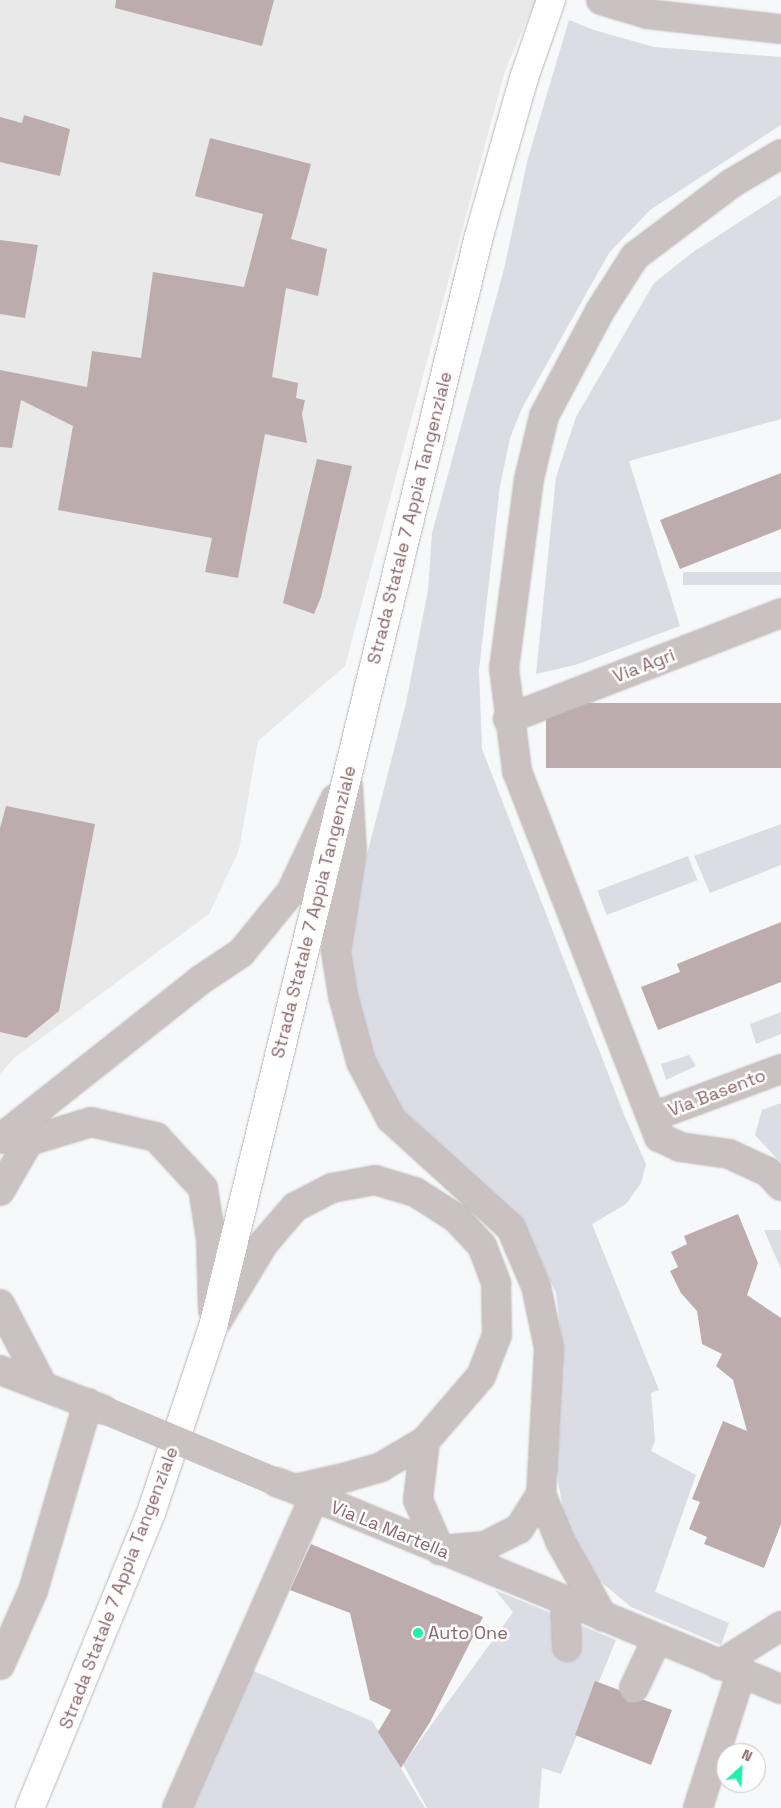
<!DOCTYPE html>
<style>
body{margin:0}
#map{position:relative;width:781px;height:1808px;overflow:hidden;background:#f6f8f9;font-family:"Space Grotesk",sans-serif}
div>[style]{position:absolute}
.built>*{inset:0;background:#e9e9ea}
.green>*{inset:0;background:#dcdce5;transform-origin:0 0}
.building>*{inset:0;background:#bcacae;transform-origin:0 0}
.roads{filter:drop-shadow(0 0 1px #beb6b7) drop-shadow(0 0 1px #beb6b7)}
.minor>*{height:28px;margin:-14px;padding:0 14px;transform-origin:14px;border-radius:14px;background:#cac1c2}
.tertiary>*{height:28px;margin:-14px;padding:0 14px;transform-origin:14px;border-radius:14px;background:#cac1c2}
.trunk>*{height:28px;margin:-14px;padding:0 14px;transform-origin:14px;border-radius:14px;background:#fff}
.tertiary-bridge>*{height:28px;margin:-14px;padding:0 14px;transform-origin:14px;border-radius:14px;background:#cac1c2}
.dots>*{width:14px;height:14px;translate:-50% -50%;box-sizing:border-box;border:2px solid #fff;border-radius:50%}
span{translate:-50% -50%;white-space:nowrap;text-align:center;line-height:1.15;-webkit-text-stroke:5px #fff;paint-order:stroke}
.street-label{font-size:18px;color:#8a656a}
.poi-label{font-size:18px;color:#8a656a}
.left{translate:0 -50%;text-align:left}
.north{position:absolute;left:716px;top:1743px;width:50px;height:50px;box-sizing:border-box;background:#fff;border:1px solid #d0c1c3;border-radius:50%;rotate:26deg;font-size:14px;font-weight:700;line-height:20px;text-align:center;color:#8a656a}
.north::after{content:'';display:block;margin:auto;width:18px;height:22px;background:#1df2a9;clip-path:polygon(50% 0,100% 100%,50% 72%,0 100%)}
</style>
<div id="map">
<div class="built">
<div style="clip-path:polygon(0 0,536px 0,505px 71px,345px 666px,258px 741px,239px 850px,209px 914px,13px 1059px,0 1074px)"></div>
</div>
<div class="green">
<div style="clip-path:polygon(569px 20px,594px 30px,654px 47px,781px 57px,781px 125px,650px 210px,609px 253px,522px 408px,510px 438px,500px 486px,479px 670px,482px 749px,625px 1117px,646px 1164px,641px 1183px,626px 1204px,592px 1224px,659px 1390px,651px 1393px,655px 1440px,651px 1451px,696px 1475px,655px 1592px,729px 1623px,721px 1645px,631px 1607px,588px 1571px,566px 1527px,556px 1469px,562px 1344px,556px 1293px,536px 1250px,513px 1214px,398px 1105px,366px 1045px,347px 953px,356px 897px,406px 703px,428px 590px,432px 533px,504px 269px,528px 158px)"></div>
<div style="clip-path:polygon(781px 195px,781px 419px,629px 461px,680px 626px,575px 665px,536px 674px,556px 477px,576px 417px,654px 283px,693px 252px)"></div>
<div style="left:781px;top:572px;width:13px;height:98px;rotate:90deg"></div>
<div style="clip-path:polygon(781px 824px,781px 865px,710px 893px,694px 856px)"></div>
<div style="left:688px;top:856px;width:26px;height:97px;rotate:69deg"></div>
<div style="clip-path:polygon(781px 1012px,781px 1034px,756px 1044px,750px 1024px)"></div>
<div style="clip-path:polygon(689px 1055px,696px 1066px,666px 1080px,661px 1064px)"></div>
<div style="clip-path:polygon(781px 1103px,781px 1163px,755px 1135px,762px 1110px)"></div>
<div style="clip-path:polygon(764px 1230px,781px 1230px,781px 1269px)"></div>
<div style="clip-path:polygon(495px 1590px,616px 1640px,561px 1774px,542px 1768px,539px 1808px,427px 1808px,403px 1764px,513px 1612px)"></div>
<div style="clip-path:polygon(251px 1670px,372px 1721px,425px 1808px,178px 1808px)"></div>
</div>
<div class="building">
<div style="clip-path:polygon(116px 0,274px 0,262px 46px,115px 8px)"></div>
<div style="clip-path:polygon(24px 115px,70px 129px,60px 176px,0 162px,0 117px,22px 123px)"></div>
<div style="clip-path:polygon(210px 138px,311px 164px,291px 239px,327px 249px,318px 296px,286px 288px,272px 377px,298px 383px,296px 398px,305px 400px,302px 414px,307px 443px,265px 434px,238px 578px,205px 572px,212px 538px,58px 510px,73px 426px,21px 400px,12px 448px,0 447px,0 370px,87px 387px,92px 351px,141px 358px,153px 272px,244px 287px,263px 214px,195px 196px)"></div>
<div style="clip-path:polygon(0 240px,38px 245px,25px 318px,0 314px)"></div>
<div style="clip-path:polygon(317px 459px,352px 466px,321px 597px,314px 614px,283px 603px)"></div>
<div style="clip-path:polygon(781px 473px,781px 529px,680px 569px,660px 520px)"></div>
<div style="left:781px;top:703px;width:65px;height:235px;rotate:90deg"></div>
<div style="clip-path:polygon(6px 806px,95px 824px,59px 1011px,26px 1038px,0 1032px,0 828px)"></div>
<div style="clip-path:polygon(781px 922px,781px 982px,658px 1030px,641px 987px,680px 972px,677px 964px)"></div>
<div style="clip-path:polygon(738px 1214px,758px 1263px,747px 1295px,781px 1318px,781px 1524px,764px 1568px,704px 1544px,707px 1537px,689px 1529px,700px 1502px,692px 1499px,723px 1421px,747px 1431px,733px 1380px,716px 1366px,722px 1354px,702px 1344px,697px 1311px,681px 1293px,670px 1271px,678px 1267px,671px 1252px,687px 1244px,684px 1236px)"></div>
<div style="clip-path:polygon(311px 1544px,483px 1617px,430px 1722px,401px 1768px,378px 1732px,391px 1710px,370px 1700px,350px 1613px,290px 1590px)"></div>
<div style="clip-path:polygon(595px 1681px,619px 1690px,628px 1702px,644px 1700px,672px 1710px,651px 1765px,575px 1735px)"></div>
</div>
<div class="roads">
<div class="minor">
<div style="left:601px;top:0;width:48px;rotate:16.9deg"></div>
<div style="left:647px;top:14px;width:135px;rotate:6.4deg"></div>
<div style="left:781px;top:154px;width:57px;rotate:149.4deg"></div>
<div style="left:732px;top:183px;width:121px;rotate:143deg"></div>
<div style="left:635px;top:256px;width:65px;rotate:122.5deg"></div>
<div style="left:600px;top:311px;width:119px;rotate:118.1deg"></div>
<div style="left:544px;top:416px;width:65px;rotate:103.4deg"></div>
<div style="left:529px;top:479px;width:191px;rotate:97.5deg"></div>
<div style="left:504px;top:668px;width:104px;rotate:82.8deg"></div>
<div style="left:517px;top:771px;width:393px;rotate:68.8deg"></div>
<div style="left:659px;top:1137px;width:23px;rotate:25deg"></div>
<div style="left:680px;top:1147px;width:49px;rotate:8.1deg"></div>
<div style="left:729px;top:1154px;width:43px;rotate:24.8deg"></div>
<div style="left:768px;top:1172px;width:19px;rotate:47deg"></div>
<div style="left:508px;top:719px;width:293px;rotate:-21.2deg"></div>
<div style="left:652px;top:1117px;width:138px;rotate:-20.4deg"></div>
<div style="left:295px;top:1489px;width:526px;rotate:22.37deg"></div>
<div style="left:565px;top:1601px;width:46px;rotate:87.5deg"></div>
<div style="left:0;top:1665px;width:81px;rotate:-66deg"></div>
<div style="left:33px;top:1591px;width:196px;rotate:-73.7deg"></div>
<div style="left:719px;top:1665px;width:73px;rotate:-32.2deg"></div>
<div style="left:634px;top:1688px;width:54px;rotate:-64.9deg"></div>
<div style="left:177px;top:1808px;width:339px;rotate:-66.2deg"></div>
<div style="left:698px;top:1808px;width:142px;rotate:-72.3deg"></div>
</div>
<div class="tertiary">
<div style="left:348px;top:786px;width:65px;rotate:86.5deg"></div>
<div style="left:352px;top:851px;width:102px;rotate:99deg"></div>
<div style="left:336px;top:952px;width:45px;rotate:81deg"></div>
<div style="left:343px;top:996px;width:68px;rotate:74.7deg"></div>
<div style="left:361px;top:1062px;width:64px;rotate:62.2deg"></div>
<div style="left:391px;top:1119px;width:162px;rotate:42.2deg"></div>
<div style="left:511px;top:1228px;width:63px;rotate:66.7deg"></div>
<div style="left:536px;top:1286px;width:63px;rotate:78.2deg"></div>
<div style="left:549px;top:1348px;width:146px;rotate:93.1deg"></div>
<div style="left:541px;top:1494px;width:51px;rotate:68deg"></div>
<div style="left:560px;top:1541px;width:87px;rotate:60.5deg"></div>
<div style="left:0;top:1139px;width:254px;rotate:-38.4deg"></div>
<div style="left:199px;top:981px;width:50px;rotate:-33.7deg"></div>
<div style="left:241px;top:953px;width:79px;rotate:-50.7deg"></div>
<div style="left:291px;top:892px;width:103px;rotate:-64.7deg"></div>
<div style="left:0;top:1191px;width:58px;rotate:-59.9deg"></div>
<div style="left:29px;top:1141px;width:65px;rotate:-17deg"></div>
<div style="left:91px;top:1122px;width:67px;rotate:13deg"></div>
<div style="left:156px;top:1137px;width:69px;rotate:47.3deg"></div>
<div style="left:203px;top:1188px;width:52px;rotate:81.1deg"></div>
<div style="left:211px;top:1239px;width:71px;rotate:88.4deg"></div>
<div style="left:0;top:1304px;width:90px;rotate:62.3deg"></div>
<div style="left:217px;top:1321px;width:91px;rotate:-58.9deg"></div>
<div style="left:264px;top:1243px;width:48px;rotate:-49.3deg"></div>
<div style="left:295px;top:1207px;width:42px;rotate:-27.2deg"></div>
<div style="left:332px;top:1188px;width:44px;rotate:-10.5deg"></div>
<div style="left:375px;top:1180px;width:42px;rotate:16.7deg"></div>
<div style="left:415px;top:1192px;width:49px;rotate:32.4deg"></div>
<div style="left:456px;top:1218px;width:38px;rotate:47deg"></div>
<div style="left:482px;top:1246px;width:40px;rotate:69deg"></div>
<div style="left:496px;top:1283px;width:52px;rotate:88.9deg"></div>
<div style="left:497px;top:1335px;width:44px;rotate:111.3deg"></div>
<div style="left:481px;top:1376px;width:86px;rotate:130.7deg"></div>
<div style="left:425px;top:1441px;width:59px;rotate:96.8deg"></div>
<div style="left:418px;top:1500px;width:55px;rotate:66.3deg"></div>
<div style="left:440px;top:1550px;width:45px;rotate:-5.1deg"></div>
<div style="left:485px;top:1546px;width:38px;rotate:-27deg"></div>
<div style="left:519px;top:1529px;width:41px;rotate:-57.8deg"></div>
<div style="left:0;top:1370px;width:111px;rotate:21deg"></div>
<div style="left:276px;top:1482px;width:20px;rotate:20deg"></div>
<div style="left:295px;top:1489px;width:53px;rotate:-13deg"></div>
<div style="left:347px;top:1477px;width:35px;rotate:-16deg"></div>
<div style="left:381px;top:1467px;width:51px;rotate:-30.6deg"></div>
</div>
<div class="trunk">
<div style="left:30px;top:1808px;width:319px;rotate:-67.7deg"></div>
<div style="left:151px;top:1513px;width:196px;rotate:-71.6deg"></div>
<div style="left:213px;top:1327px;width:1123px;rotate:-76.3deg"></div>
<div style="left:479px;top:236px;width:164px;rotate:-74.1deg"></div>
<div style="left:524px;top:78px;width:83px;rotate:-70.9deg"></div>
</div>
</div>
<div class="tertiary-bridge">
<div style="left:104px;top:1410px;width:186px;rotate:22.7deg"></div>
</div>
<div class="dots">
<div style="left:418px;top:1633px;background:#1df2a9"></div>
</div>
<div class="street-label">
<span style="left:410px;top:518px;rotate:-76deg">Strada Statale 7 Appia Tangenziale</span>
<span style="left:644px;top:666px;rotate:-21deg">Via Agri</span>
<span style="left:314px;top:912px;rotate:-76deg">Strada Statale 7 Appia Tangenziale</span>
<span style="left:717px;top:1093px;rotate:-21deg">Via Basento</span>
<span style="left:390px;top:1530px;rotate:22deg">Via La Martella</span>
<span style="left:119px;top:1588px;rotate:-69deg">Strada Statale 7 Appia Tangenziale</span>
</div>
<div class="poi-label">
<span class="left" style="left:428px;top:1633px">Auto One</span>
</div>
<div class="north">N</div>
</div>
